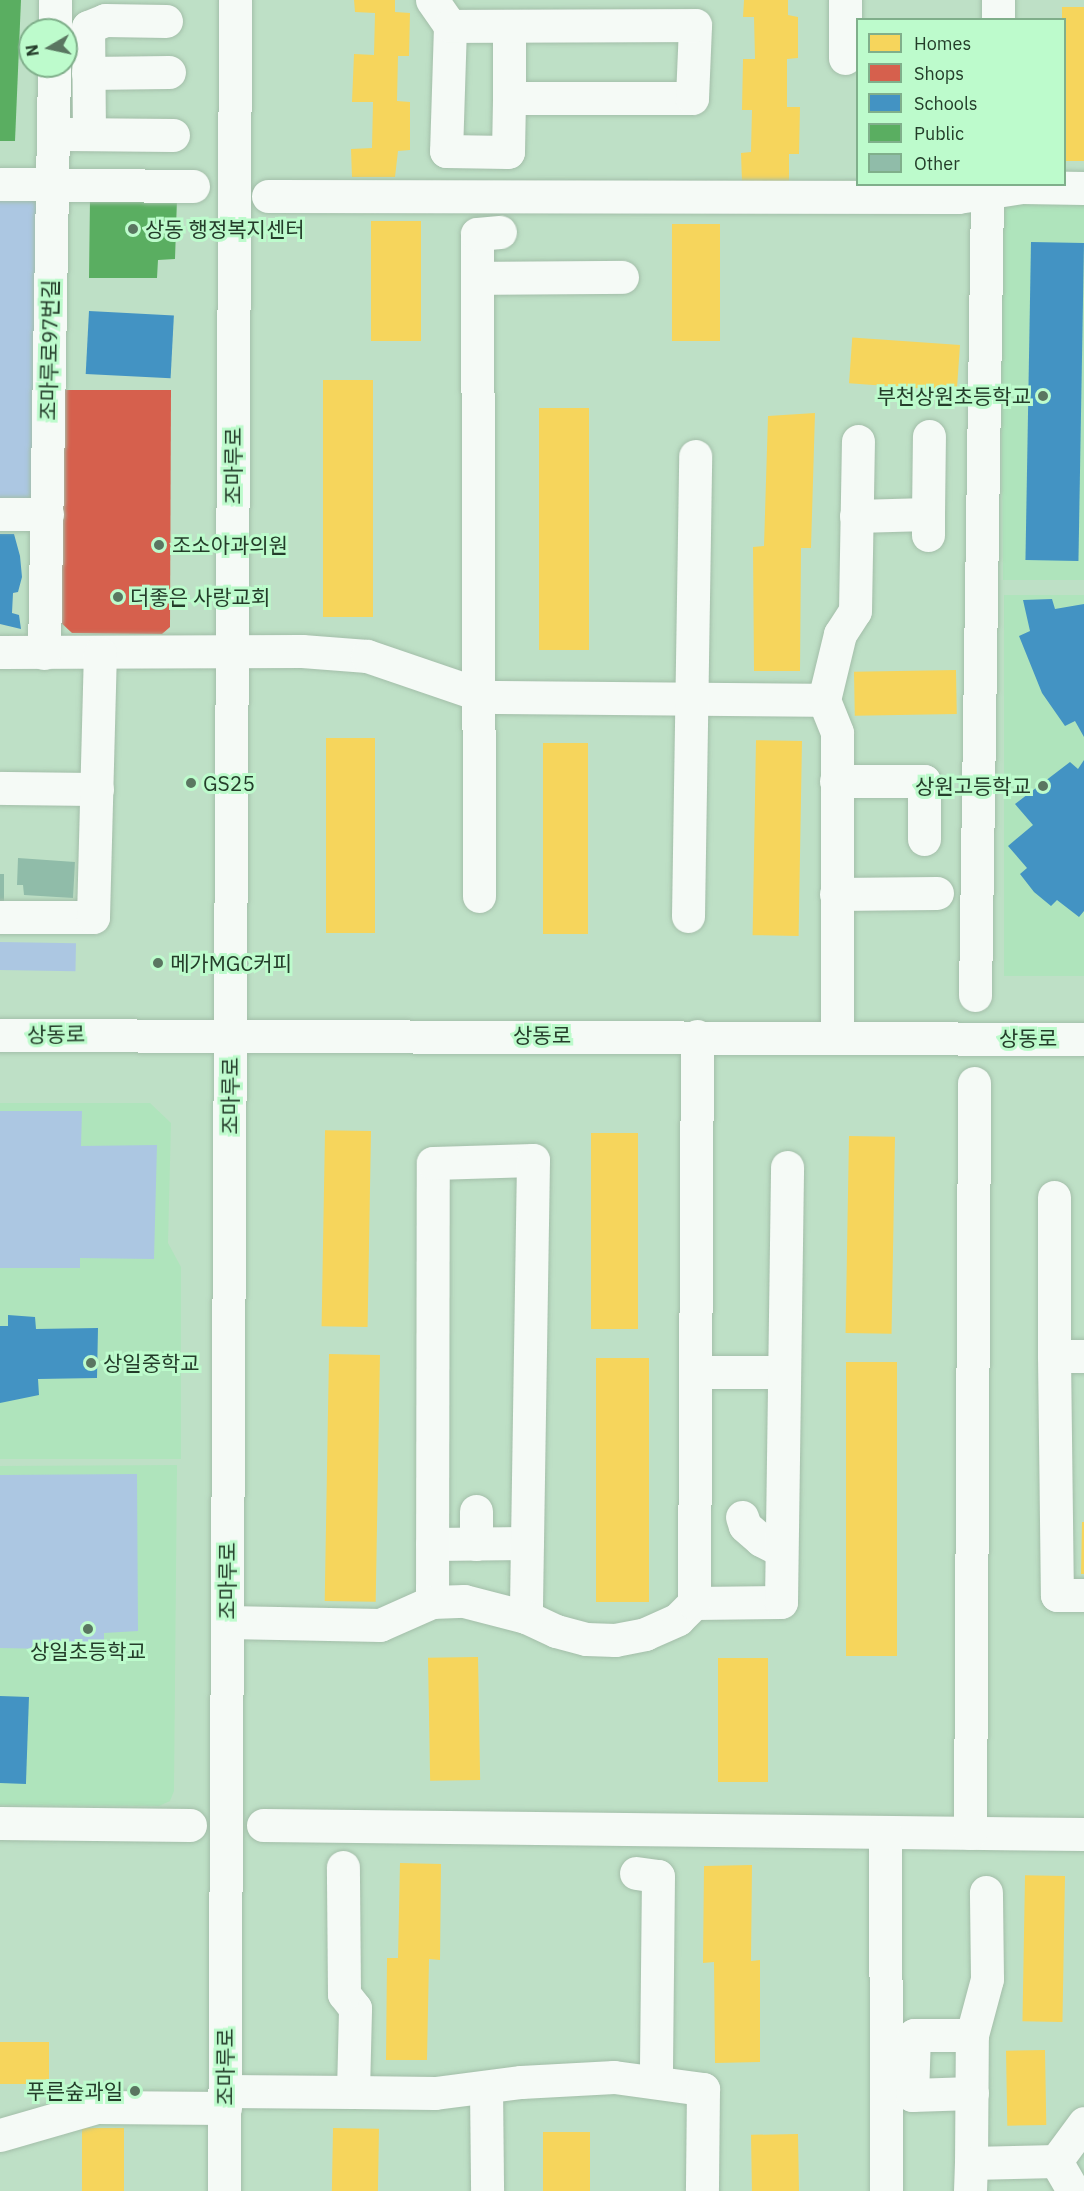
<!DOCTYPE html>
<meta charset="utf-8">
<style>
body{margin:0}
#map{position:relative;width:1084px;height:2191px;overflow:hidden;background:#bee0c6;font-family:"IBM Plex Sans","Noto Sans KR",sans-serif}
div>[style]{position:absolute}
.built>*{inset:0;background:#afe4bc;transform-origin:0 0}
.green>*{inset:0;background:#acc7e2;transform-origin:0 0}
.homes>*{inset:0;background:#f6d55c;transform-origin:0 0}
.shops>*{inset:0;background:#d6604d}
.schools>*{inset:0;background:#4393c3;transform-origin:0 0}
.public>*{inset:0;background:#5aae61}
.building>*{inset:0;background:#90bca9;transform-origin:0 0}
.roads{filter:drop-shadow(0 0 2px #a3bea9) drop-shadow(0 0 2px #a3bea9)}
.minor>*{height:33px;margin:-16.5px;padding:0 16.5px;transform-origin:16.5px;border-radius:16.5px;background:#f5faf6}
.dots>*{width:16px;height:16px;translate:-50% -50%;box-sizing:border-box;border:3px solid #bdfbcc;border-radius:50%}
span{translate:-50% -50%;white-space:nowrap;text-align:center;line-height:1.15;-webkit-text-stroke:6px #bdfbcc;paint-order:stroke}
.poi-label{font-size:21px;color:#243d2a}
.left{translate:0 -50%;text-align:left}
.right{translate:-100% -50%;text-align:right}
.street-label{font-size:21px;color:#243d2a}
.legend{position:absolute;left:856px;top:18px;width:210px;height:168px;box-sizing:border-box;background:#bdfbcc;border:2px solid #80af8b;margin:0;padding:8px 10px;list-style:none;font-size:18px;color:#243d2a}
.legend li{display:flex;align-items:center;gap:12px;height:30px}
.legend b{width:30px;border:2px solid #80af8b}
.north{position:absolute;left:18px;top:18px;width:60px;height:60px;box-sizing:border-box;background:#bdfbcc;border:2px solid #80af8b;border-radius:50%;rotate:261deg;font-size:16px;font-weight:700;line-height:24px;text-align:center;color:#243d2a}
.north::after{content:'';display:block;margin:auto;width:21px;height:27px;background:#5a7661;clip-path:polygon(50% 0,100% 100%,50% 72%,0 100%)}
</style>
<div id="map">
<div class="built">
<div style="clip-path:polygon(1014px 201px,1084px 202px,1084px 580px,1003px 580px,1000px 212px)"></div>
<div style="left:1004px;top:595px;width:80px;height:381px"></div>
<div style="clip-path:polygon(0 1103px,150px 1103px,171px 1123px,168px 1243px,181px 1267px,181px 1459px,0 1459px)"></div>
<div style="clip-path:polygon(177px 1465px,174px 1791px,170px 1801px,159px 1806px,0 1805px,0 1466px)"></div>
</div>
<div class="green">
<div style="left:0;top:196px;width:38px;height:312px"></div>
<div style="left:0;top:942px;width:76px;height:28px;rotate:1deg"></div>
<div style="clip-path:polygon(0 1111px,82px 1111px,81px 1146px,157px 1145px,154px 1259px,80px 1258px,80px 1268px,0 1268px)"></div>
<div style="clip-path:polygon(137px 1474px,138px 1631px,104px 1633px,104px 1650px,0 1648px,0 1475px)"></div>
</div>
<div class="homes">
<div style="clip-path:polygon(354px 0,395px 0,395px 12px,410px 13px,409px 56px,398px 56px,397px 101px,410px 102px,410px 150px,398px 151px,395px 177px,352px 177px,351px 149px,372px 148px,373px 102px,352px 102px,354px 54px,374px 55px,375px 13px,355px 12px)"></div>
<div style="clip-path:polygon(744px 0,788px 0,788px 15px,798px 17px,798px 58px,787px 59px,787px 107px,800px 107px,799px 154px,789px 154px,789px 181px,742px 181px,741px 153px,751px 152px,752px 110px,742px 110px,743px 59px,755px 59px,754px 17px,743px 17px)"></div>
<div style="left:1084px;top:7px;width:154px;height:22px;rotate:90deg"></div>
<div style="left:371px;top:221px;width:50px;height:120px"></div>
<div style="left:720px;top:224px;width:117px;height:48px;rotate:90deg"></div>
<div style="left:960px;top:345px;width:46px;height:108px;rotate:94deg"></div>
<div style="left:373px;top:380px;width:237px;height:50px;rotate:90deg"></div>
<div style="left:589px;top:408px;width:242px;height:50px;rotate:90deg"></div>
<div style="clip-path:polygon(815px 413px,811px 548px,801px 548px,800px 671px,754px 671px,753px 547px,764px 546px,768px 416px)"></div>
<div style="left:956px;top:670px;width:44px;height:102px;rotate:89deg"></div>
<div style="left:326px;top:738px;width:49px;height:195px"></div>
<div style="left:802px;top:741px;width:195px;height:46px;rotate:91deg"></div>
<div style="left:588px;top:743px;width:191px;height:45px;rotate:90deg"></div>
<div style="left:371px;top:1131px;width:196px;height:46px;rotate:91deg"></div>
<div style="left:591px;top:1133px;width:47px;height:196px"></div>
<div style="left:849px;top:1136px;width:46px;height:197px;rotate:1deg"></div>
<div style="left:329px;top:1354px;width:51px;height:247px;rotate:1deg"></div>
<div style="left:649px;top:1358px;width:244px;height:53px;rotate:90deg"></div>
<div style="left:897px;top:1362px;width:294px;height:51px;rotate:90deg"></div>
<div style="clip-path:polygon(1082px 1522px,1084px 1522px,1084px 1574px,1081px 1574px)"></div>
<div style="left:478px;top:1657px;width:123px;height:50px;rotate:89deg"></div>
<div style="left:768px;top:1658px;width:124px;height:50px;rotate:90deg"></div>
<div style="clip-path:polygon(400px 1863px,441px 1864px,440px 1960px,429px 1959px,427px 2060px,386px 2060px,387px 1958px,398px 1958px)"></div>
<div style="clip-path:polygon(752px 1865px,751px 1961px,760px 1960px,760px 2062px,715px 2063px,714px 1962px,703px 1963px,704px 1866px)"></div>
<div style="left:1065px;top:1876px;width:146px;height:40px;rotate:91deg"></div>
<div style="left:0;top:2042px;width:49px;height:42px"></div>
<div style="left:1045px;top:2050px;width:75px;height:39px;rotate:89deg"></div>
<div style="left:124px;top:2128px;width:63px;height:42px;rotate:90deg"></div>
<div style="left:333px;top:2128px;width:46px;height:63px;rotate:1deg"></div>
<div style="left:590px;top:2132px;width:59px;height:47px;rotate:90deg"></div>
<div style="left:798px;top:2134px;width:57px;height:47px;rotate:89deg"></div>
</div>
<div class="shops">
<div style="clip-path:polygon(60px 390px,171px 390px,170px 627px,162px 634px,72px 633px,56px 618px)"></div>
</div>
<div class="schools">
<div style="left:1031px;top:242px;width:53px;height:318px;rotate:1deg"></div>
<div style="left:89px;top:311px;width:85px;height:63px;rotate:3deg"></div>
<div style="clip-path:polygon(0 534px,14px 534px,20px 556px,22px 577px,18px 592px,13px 593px,12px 613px,19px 615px,21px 629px,0 624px)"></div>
<div style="clip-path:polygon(1052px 599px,1055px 609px,1084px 604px,1084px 737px,1075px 721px,1065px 726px,1042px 693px,1019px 636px,1030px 631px,1023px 600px)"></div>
<div style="clip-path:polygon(1084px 760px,1084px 911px,1079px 917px,1057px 900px,1051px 906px,1034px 892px,1020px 874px,1027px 868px,1008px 846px,1033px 825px,1015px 804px,1070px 762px,1078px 769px)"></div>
<div style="clip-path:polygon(8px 1315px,35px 1317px,36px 1329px,98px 1328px,97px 1378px,38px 1379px,39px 1395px,0 1403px,0 1326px,8px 1326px)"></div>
<div style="left:0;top:1696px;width:29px;height:87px;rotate:2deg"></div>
</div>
<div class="public">
<div style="clip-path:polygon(0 0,21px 0,15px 141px,0 141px)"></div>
<div style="clip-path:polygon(90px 198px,177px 199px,175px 259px,158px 260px,157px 278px,89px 278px)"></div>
</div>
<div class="building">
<div style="clip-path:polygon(18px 858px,75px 862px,73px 898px,24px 895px,23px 885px,17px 885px)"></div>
<div style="left:0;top:874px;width:4px;height:27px"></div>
</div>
<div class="roads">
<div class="minor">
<div style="left:432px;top:0;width:32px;rotate:55deg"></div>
<div style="left:450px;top:26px;width:125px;rotate:91.8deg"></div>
<div style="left:446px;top:151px;width:62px;rotate:0.9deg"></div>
<div style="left:508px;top:152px;width:54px;rotate:-88.9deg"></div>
<div style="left:509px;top:98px;width:183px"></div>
<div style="left:692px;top:98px;width:73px;rotate:-87.6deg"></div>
<div style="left:695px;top:25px;width:245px;rotate:179.8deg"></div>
<div style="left:998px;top:0;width:20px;rotate:90deg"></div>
<div style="left:509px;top:26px;width:72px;rotate:90deg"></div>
<div style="left:55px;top:30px;width:30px;rotate:-90deg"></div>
<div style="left:845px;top:58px;width:58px;rotate:-90deg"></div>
<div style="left:88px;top:73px;width:81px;rotate:-0.7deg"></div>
<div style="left:67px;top:134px;width:106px;rotate:0.5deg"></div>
<div style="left:89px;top:134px;width:107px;rotate:-90.5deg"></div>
<div style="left:88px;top:27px;width:18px;rotate:-22deg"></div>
<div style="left:105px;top:20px;width:61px;rotate:0.9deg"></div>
<div style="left:0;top:184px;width:193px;rotate:0.6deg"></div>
<div style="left:268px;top:196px;width:690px;rotate:0.08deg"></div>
<div style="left:958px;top:197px;width:65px;rotate:-8.9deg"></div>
<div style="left:1022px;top:187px;width:62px;rotate:0.9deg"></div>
<div style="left:477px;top:278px;width:145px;rotate:-0.4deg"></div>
<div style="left:0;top:514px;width:47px"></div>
<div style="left:928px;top:514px;width:78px;rotate:-89.3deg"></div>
<div style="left:856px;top:516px;width:72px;rotate:-1.6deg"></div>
<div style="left:928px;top:514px;width:21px;rotate:90deg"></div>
<div style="left:0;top:652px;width:302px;rotate:-0.2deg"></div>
<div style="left:302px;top:651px;width:65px;rotate:4.4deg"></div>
<div style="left:367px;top:656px;width:127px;rotate:18.9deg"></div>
<div style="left:487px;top:697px;width:337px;rotate:0.5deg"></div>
<div style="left:824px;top:700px;width:35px;rotate:68deg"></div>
<div style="left:837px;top:733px;width:304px;rotate:90deg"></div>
<div style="left:44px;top:653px;width:587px;rotate:-89.02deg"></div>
<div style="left:824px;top:700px;width:68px;rotate:-76.4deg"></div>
<div style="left:840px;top:634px;width:27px;rotate:-57deg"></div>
<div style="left:855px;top:611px;width:170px;rotate:-89deg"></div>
<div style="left:836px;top:781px;width:88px"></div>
<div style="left:924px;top:781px;width:58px;rotate:90deg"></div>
<div style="left:0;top:788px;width:97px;rotate:0.6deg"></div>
<div style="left:836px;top:894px;width:101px;rotate:-0.6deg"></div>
<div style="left:479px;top:896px;width:662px;rotate:-90.17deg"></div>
<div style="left:477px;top:234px;width:23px;rotate:-5deg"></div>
<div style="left:688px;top:916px;width:460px;rotate:-89.1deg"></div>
<div style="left:0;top:917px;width:93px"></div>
<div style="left:93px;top:917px;width:264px;rotate:-88.5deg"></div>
<div style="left:975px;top:995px;width:802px;rotate:-89.14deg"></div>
<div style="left:0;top:1035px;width:1084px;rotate:0.21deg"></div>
<div style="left:1054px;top:1356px;width:159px;rotate:-90deg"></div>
<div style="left:1084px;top:1356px;width:30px;rotate:180deg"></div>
<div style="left:1054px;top:1356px;width:239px;rotate:89.3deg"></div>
<div style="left:1057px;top:1595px;width:27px"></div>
<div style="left:695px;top:1372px;width:89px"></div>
<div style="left:476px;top:1511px;width:33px;rotate:90deg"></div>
<div style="left:742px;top:1517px;width:9px;rotate:72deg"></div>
<div style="left:745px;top:1526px;width:21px;rotate:41deg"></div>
<div style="left:761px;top:1540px;width:22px;rotate:27deg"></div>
<div style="left:432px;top:1544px;width:95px;rotate:-0.6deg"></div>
<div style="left:432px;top:1602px;width:439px;rotate:-89.9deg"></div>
<div style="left:433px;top:1163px;width:100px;rotate:-1.7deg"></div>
<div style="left:533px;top:1160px;width:457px;rotate:90.9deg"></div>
<div style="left:694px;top:1603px;width:87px;rotate:-0.7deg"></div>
<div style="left:781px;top:1602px;width:435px;rotate:-89.2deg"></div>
<div style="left:227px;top:1622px;width:153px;rotate:1.1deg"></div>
<div style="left:380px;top:1625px;width:57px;rotate:-23.9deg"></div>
<div style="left:432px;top:1602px;width:32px;rotate:-2deg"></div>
<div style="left:464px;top:1601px;width:64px;rotate:14.5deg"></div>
<div style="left:526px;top:1617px;width:33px;rotate:25deg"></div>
<div style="left:556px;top:1631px;width:31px;rotate:15deg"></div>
<div style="left:586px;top:1639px;width:29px;rotate:2deg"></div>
<div style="left:615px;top:1640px;width:31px;rotate:-11deg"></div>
<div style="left:645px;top:1634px;width:36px;rotate:-24deg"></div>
<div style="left:678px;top:1619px;width:23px;rotate:-45deg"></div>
<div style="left:694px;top:1603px;width:567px;rotate:-89.7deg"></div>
<div style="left:0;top:1823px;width:190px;rotate:0.6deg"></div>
<div style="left:263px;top:1825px;width:821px;rotate:0.63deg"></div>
<div style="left:885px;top:1832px;width:359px;rotate:89.8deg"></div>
<div style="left:970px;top:1833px;width:750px;rotate:-89.69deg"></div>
<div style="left:636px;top:1873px;width:22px;rotate:8deg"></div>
<div style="left:658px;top:1876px;width:206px;rotate:90.6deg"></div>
<div style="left:486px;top:2087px;width:104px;rotate:89.4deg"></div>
<div style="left:225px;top:2091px;width:128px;rotate:0.4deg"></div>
<div style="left:353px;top:2092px;width:84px;rotate:-88.6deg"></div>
<div style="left:355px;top:2008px;width:18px;rotate:-128deg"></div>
<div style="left:344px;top:1994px;width:127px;rotate:-90.5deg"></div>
<div style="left:353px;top:2092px;width:82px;rotate:0.7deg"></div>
<div style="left:435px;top:2093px;width:87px;rotate:-7.3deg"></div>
<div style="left:521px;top:2082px;width:93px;rotate:-3.1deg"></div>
<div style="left:614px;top:2077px;width:90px;rotate:7.7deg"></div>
<div style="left:703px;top:2089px;width:102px;rotate:90.6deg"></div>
<div style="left:972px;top:2093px;width:60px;rotate:178.1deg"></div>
<div style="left:912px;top:2095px;width:60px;rotate:-88.1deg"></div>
<div style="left:914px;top:2035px;width:58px"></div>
<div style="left:0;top:2135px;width:101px;rotate:-16.1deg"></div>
<div style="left:97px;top:2107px;width:128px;rotate:0.4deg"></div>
<div style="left:1056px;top:2161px;width:34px;rotate:60deg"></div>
<div style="left:971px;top:2163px;width:128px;rotate:-89.6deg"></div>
<div style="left:972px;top:2035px;width:58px;rotate:-75deg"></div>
<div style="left:987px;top:1979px;width:87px;rotate:-90.7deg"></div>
<div style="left:224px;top:2191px;width:2191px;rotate:-89.71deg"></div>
<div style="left:970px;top:2191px;width:28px;rotate:-88deg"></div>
<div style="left:971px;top:2163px;width:85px;rotate:-1.3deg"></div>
<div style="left:1056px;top:2161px;width:47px;rotate:-53.6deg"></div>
</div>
</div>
<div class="dots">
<div style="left:133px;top:229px;background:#5a7661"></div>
<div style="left:1043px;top:396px;background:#5a7661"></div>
<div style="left:159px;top:545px;background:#5a7661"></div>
<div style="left:118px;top:597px;background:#5a7661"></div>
<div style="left:191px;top:783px;background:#5a7661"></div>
<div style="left:1043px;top:786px;background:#5a7661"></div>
<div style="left:158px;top:963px;background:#5a7661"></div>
<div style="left:91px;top:1363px;background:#5a7661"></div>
<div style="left:88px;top:1629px;background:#5a7661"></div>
<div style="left:135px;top:2091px;background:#5a7661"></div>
</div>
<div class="poi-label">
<span class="left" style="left:145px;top:229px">상동 행정복지센터</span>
<span class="right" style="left:1031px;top:396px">부천상원초등학교</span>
<span class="left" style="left:172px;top:545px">조소아과의원</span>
<span class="left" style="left:130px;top:597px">더좋은 사랑교회</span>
<span class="left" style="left:203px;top:783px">GS25</span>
<span class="right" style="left:1031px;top:786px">상원고등학교</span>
<span class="left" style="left:170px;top:963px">메가MGC커피</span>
<span class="left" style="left:103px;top:1363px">상일중학교</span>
<span style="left:88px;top:1651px">상일초등학교</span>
<span class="right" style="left:123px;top:2091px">푸른숲과일</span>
</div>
<div class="street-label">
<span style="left:49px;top:350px;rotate:-89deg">조마루로97번길</span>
<span style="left:233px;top:466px;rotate:-90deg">조마루로</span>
<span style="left:56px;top:1034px;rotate:-1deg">상동로</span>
<span style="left:542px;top:1035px">상동로</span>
<span style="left:1028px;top:1038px">상동로</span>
<span style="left:230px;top:1096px;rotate:-90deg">조마루로</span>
<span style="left:227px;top:1581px;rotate:-90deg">조마루로</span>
<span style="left:225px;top:2067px;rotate:-90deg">조마루로</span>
</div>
<ul class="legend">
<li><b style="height:16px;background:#f6d55c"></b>Homes</li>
<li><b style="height:16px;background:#d6604d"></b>Shops</li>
<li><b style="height:16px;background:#4393c3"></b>Schools</li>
<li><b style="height:16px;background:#5aae61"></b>Public</li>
<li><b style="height:16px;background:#90bca9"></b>Other</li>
</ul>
<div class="north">N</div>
</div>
